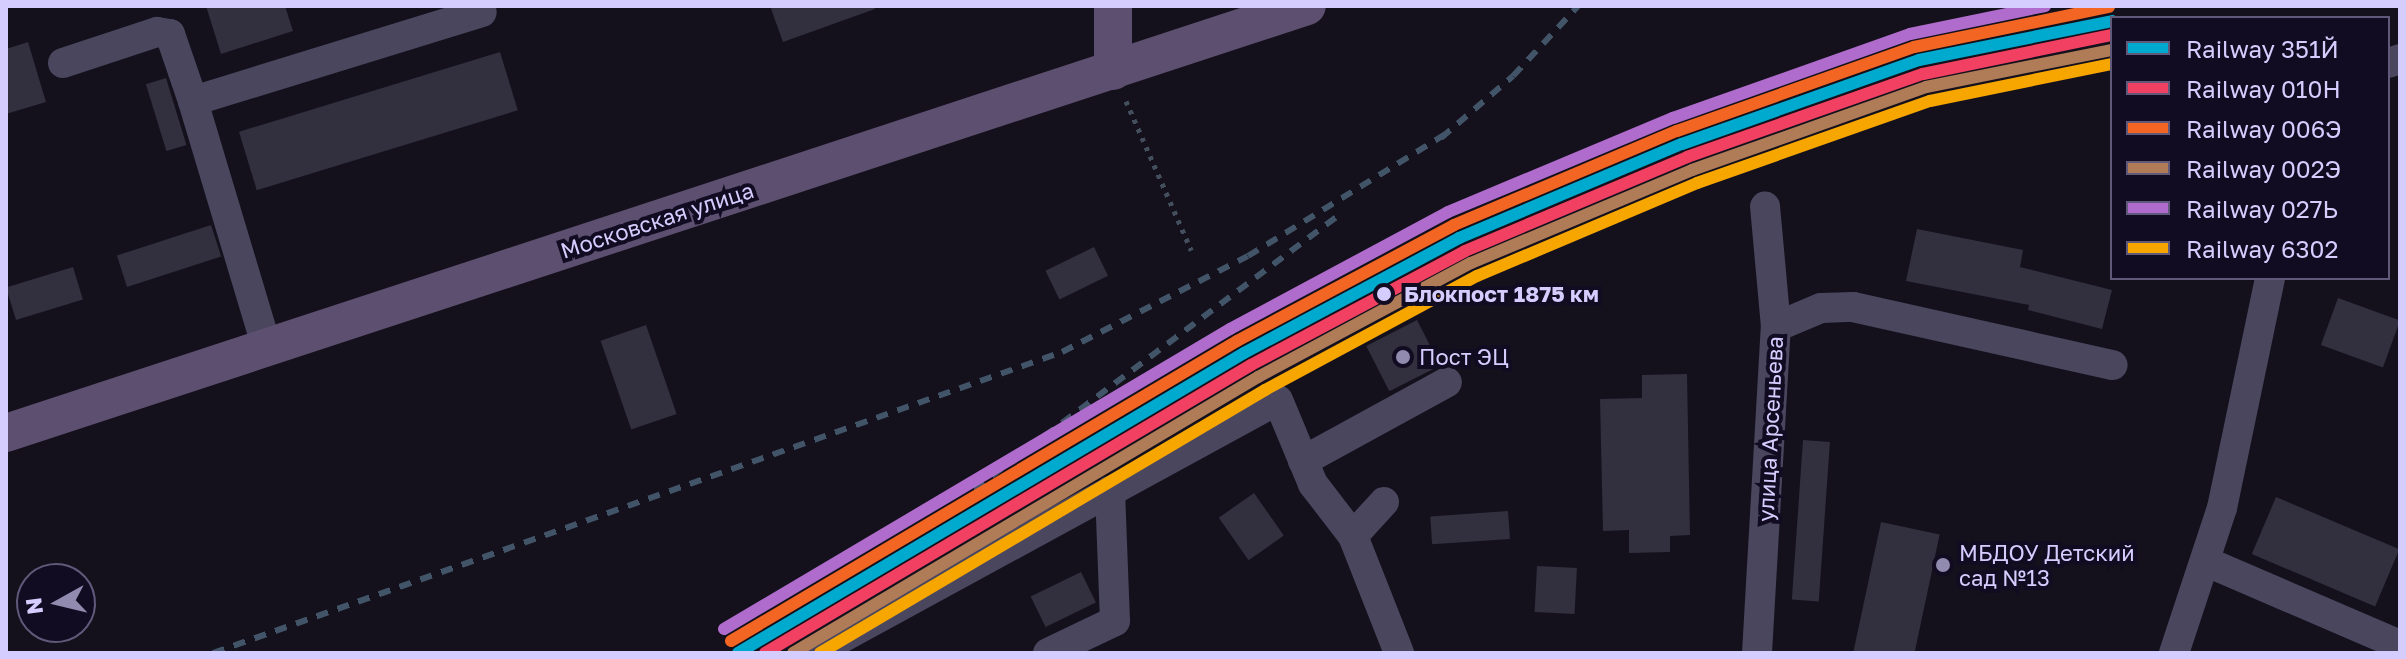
<!DOCTYPE html>
<meta charset="utf-8">
<style>
body{margin:0}
#map{position:relative;width:2406px;height:659px;overflow:hidden;background:#14111d;font-family:"Golos Text",sans-serif}
div>[style]{position:absolute}
.building>*{inset:0;background:#322f3f;transform-origin:0 0}
.path>*{height:5px;margin-top:-2.5px;transform-origin:0;background:repeating-linear-gradient(90deg,#444f5e 0 4px,transparent 0 10px)}
.minor>*{height:30px;margin:-15px;padding:0 15px;transform-origin:15px;border-radius:15px;background:#49465e}
.major>*{height:38px;margin:-19px;padding:0 19px;transform-origin:19px;border-radius:19px;background:#5d4f6f}
.rail>*{height:6px;margin-top:-3px;transform-origin:0;background:repeating-linear-gradient(90deg,#425468 0 12px,transparent 0 22px)}
.rail-1>*{height:12px;margin:-6px;padding:0 6px;transform-origin:6px;border-radius:6px;background:#00a9ce}
.rail-2>*{height:12px;margin:-6px;padding:0 6px;transform-origin:6px;border-radius:6px;background:#f24062}
.rail-3>*{height:12px;margin:-6px;padding:0 6px;transform-origin:6px;border-radius:6px;background:#f26522}
.rail-4>*{height:12px;margin:-6px;padding:0 6px;transform-origin:6px;border-radius:6px;background:#b07c57}
.rail-5>*{height:12px;margin:-6px;padding:0 6px;transform-origin:6px;border-radius:6px;background:#b06ccc}
.rail-6>*{height:12px;margin:-6px;padding:0 6px;transform-origin:6px;border-radius:6px;background:#f7a600}
.dots>*{width:22px;height:22px;translate:-50% -50%;box-sizing:border-box;border:4px solid #120c22;border-radius:50%}
span{translate:-50% -50%;white-space:nowrap;text-align:center;line-height:1.15;-webkit-text-stroke:8px #120c22;paint-order:stroke}
.street-label{font-size:22px;color:#d6cdff}
.stop-label{font-size:22px;color:#d6cdff;font-weight:700}
.left{translate:0 -50%;text-align:left}
.poi-label{font-size:22px;color:#d6cdff}
.frame{position:absolute;inset:0;border:8px solid #d6cdff;pointer-events:none}
.legend{position:absolute;left:2110px;top:16px;width:280px;height:264px;box-sizing:border-box;background:#120c22;border:2px solid #60597a;margin:0;padding:10px 14px;list-style:none;font-size:24px;color:#d6cdff}
.legend li{display:flex;align-items:center;gap:16px;height:40px}
.legend b{width:40px;border:2px solid #60597a}
.north{position:absolute;left:16px;top:563px;width:80px;height:80px;box-sizing:border-box;background:#120c22;border:2px solid #60597a;border-radius:50%;rotate:262deg;font-size:22px;font-weight:700;line-height:32px;text-align:center;color:#d6cdff}
.north::after{content:'';display:block;margin:auto;width:28px;height:36px;background:#928bb0;clip-path:polygon(50% 0,100% 100%,50% 72%,0 100%)}
</style>
<div id="map">
<div class="building">
<div style="clip-path:polygon(206px 6px,285px 6px,293px 31px,221px 54px)"></div>
<div style="clip-path:polygon(770px 6px,874px 6px,875px 9px,783px 42px)"></div>
<div style="clip-path:polygon(28px 42px,46px 102px,6px 114px,6px 49px)"></div>
<div style="left:500px;top:52px;width:61px;height:273px;rotate:73deg"></div>
<div style="left:166px;top:78px;width:70px;height:21px;rotate:73deg"></div>
<div style="left:211px;top:225px;width:33px;height:99px;rotate:72deg"></div>
<div style="clip-path:polygon(1917px 229px,2023px 250px,2020px 267px,2112px 290px,2102px 329px,2028px 310px,2029px 305px,1906px 281px)"></div>
<div style="left:1094px;top:247px;width:32px;height:54px;rotate:64deg"></div>
<div style="left:73px;top:267px;width:34px;height:70px;rotate:73deg"></div>
<div style="left:2338px;top:298px;width:66px;height:50px;rotate:20deg"></div>
<div style="left:1417px;top:320px;width:51px;height:57px;rotate:63deg"></div>
<div style="left:646px;top:325px;width:94px;height:48px;rotate:71deg"></div>
<div style="clip-path:polygon(1687px 374px,1690px 535px,1670px 536px,1670px 552px,1629px 553px,1629px 530px,1603px 531px,1600px 399px,1642px 398px,1642px 375px)"></div>
<div style="left:1803px;top:440px;width:27px;height:160px;rotate:4deg"></div>
<div style="left:1254px;top:493px;width:52px;height:43px;rotate:55deg"></div>
<div style="left:2276px;top:497px;width:134px;height:62px;rotate:23deg"></div>
<div style="left:1508px;top:511px;width:28px;height:78px;rotate:86deg"></div>
<div style="left:1881px;top:522px;width:60px;height:134px;rotate:12deg"></div>
<div style="left:1537px;top:566px;width:40px;height:46px;rotate:3deg"></div>
<div style="left:1081px;top:572px;width:34px;height:56px;rotate:64deg"></div>
</div>
<div class="path">
<div style="left:1126px;top:101px;width:163px;rotate:66.4deg"></div>
</div>
<div class="minor">
<div style="left:63px;top:63px;width:99px;rotate:-18.3deg"></div>
<div style="left:157px;top:32px;width:13px;rotate:9deg"></div>
<div style="left:170px;top:34px;width:71px;rotate:71.1deg"></div>
<div style="left:2388px;top:63px;width:13px;rotate:-18deg"></div>
<div style="left:1776px;top:327px;width:49px;rotate:-22.9deg"></div>
<div style="left:1821px;top:308px;width:32px;rotate:-2deg"></div>
<div style="left:1853px;top:307px;width:266px;rotate:12.6deg"></div>
<div style="left:267px;top:348px;width:258px;rotate:-106.7deg"></div>
<div style="left:193px;top:101px;width:302px;rotate:-17.1deg"></div>
<div style="left:1303px;top:461px;width:164px;rotate:-28.7deg"></div>
<div style="left:1384px;top:502px;width:46px;rotate:132.4deg"></div>
<div style="left:1353px;top:536px;width:126px;rotate:68.5deg"></div>
<div style="left:2207px;top:562px;width:210px;rotate:23.3deg"></div>
<div style="left:814px;top:653px;width:528px;rotate:-28.6deg"></div>
<div style="left:1278px;top:400px;width:91px;rotate:67.4deg"></div>
<div style="left:1313px;top:484px;width:66px;rotate:52.4deg"></div>
<div style="left:1048px;top:653px;width:74px;rotate:-25.5deg"></div>
<div style="left:1115px;top:621px;width:130px;rotate:-92.2deg"></div>
<div style="left:1757px;top:653px;width:327px;rotate:-86.7deg"></div>
<div style="left:1776px;top:327px;width:121px;rotate:-95.2deg"></div>
<div style="left:2174px;top:653px;width:153px;rotate:-71.7deg"></div>
<div style="left:2222px;top:508px;width:235px;rotate:-78.2deg"></div>
</div>
<div class="major">
<div style="left:1113px;top:71px;width:65px;rotate:-90deg"></div>
<div style="left:6px;top:433px;width:1369px;rotate:-18.17deg"></div>
</div>
<div class="rail">
<div style="left:1441px;top:138px;width:95px;rotate:-40.7deg"></div>
<div style="left:1513px;top:76px;width:96px;rotate:-47.1deg"></div>
<div style="left:974px;top:489px;width:460px;rotate:-36.9deg"></div>
<div style="left:213px;top:653px;width:901px;rotate:-19.52deg"></div>
<div style="left:1062px;top:352px;width:209px;rotate:-27.3deg"></div>
<div style="left:1248px;top:256px;width:236px;rotate:-31.7deg"></div>
</div>
<div class="rail-1">
<div style="left:738px;top:653px;width:588px;rotate:-30.66deg"></div>
<div style="left:1244px;top:353px;width:244px;rotate:-28.1deg"></div>
<div style="left:1459px;top:238px;width:242px;rotate:-22.9deg"></div>
<div style="left:1682px;top:144px;width:251px;rotate:-19.5deg"></div>
<div style="left:1919px;top:60px;width:197px;rotate:-11.4deg"></div>
</div>
<div class="rail-2">
<div style="left:765px;top:653px;width:565px;rotate:-30.65deg"></div>
<div style="left:1251px;top:365px;width:242px;rotate:-28deg"></div>
<div style="left:1465px;top:251px;width:241px;rotate:-22.9deg"></div>
<div style="left:1687px;top:157px;width:250px;rotate:-19.4deg"></div>
<div style="left:1923px;top:74px;width:193px;rotate:-11.7deg"></div>
</div>
<div class="rail-3">
<div style="left:731px;top:641px;width:588px;rotate:-30.66deg"></div>
<div style="left:1237px;top:341px;width:246px;rotate:-28.1deg"></div>
<div style="left:1454px;top:225px;width:242px;rotate:-22.9deg"></div>
<div style="left:1677px;top:131px;width:251px;rotate:-19.5deg"></div>
<div style="left:1914px;top:47px;width:199px;rotate:-11.6deg"></div>
</div>
<div class="rail-4">
<div style="left:793px;top:653px;width:541px;rotate:-30.69deg"></div>
<div style="left:1258px;top:377px;width:242px;rotate:-28.2deg"></div>
<div style="left:1471px;top:263px;width:240px;rotate:-22.8deg"></div>
<div style="left:1692px;top:170px;width:248px;rotate:-19.5deg"></div>
<div style="left:1926px;top:87px;width:190px;rotate:-11.3deg"></div>
</div>
<div class="rail-5">
<div style="left:724px;top:629px;width:588px;rotate:-30.66deg"></div>
<div style="left:1230px;top:329px;width:247px;rotate:-28.2deg"></div>
<div style="left:1448px;top:212px;width:244px;rotate:-22.7deg"></div>
<div style="left:1673px;top:118px;width:251px;rotate:-19.5deg"></div>
<div style="left:1910px;top:34px;width:138px;rotate:-11.7deg"></div>
</div>
<div class="rail-6">
<div style="left:820px;top:653px;width:517px;rotate:-30.58deg"></div>
<div style="left:1265px;top:390px;width:241px;rotate:-28.3deg"></div>
<div style="left:1477px;top:276px;width:239px;rotate:-22.9deg"></div>
<div style="left:1697px;top:183px;width:247px;rotate:-19.4deg"></div>
<div style="left:1930px;top:101px;width:186px;rotate:-11.5deg"></div>
</div>
<div class="dots">
<div style="left:1384px;top:294px;background:#d6cdff"></div>
<div style="left:1403px;top:357px;background:#928bb0"></div>
<div style="left:1943px;top:565px;background:#928bb0"></div>
</div>
<div class="street-label">
<span style="left:657px;top:220px;rotate:-18deg">Московская улица</span>
<span style="left:1770px;top:429px;rotate:-87deg">улица Арсеньева</span>
</div>
<div class="stop-label">
<span class="left" style="left:1404px;top:294px">Блокпост 1875 км</span>
</div>
<div class="poi-label">
<span class="left" style="left:1419px;top:357px">Пост ЭЦ</span>
<span class="left" style="left:1959px;top:565px">МБДОУ Детский<br>сад №13</span>
</div>
<div class="frame"></div>
<ul class="legend">
<li><b style="height:10px;background:#00a9ce"></b>Railway 351Й</li>
<li><b style="height:10px;background:#f24062"></b>Railway 010Н</li>
<li><b style="height:10px;background:#f26522"></b>Railway 006Э</li>
<li><b style="height:10px;background:#b07c57"></b>Railway 002Э</li>
<li><b style="height:10px;background:#b06ccc"></b>Railway 027Ь</li>
<li><b style="height:10px;background:#f7a600"></b>Railway 6302</li>
</ul>
<div class="north">N</div>
</div>
